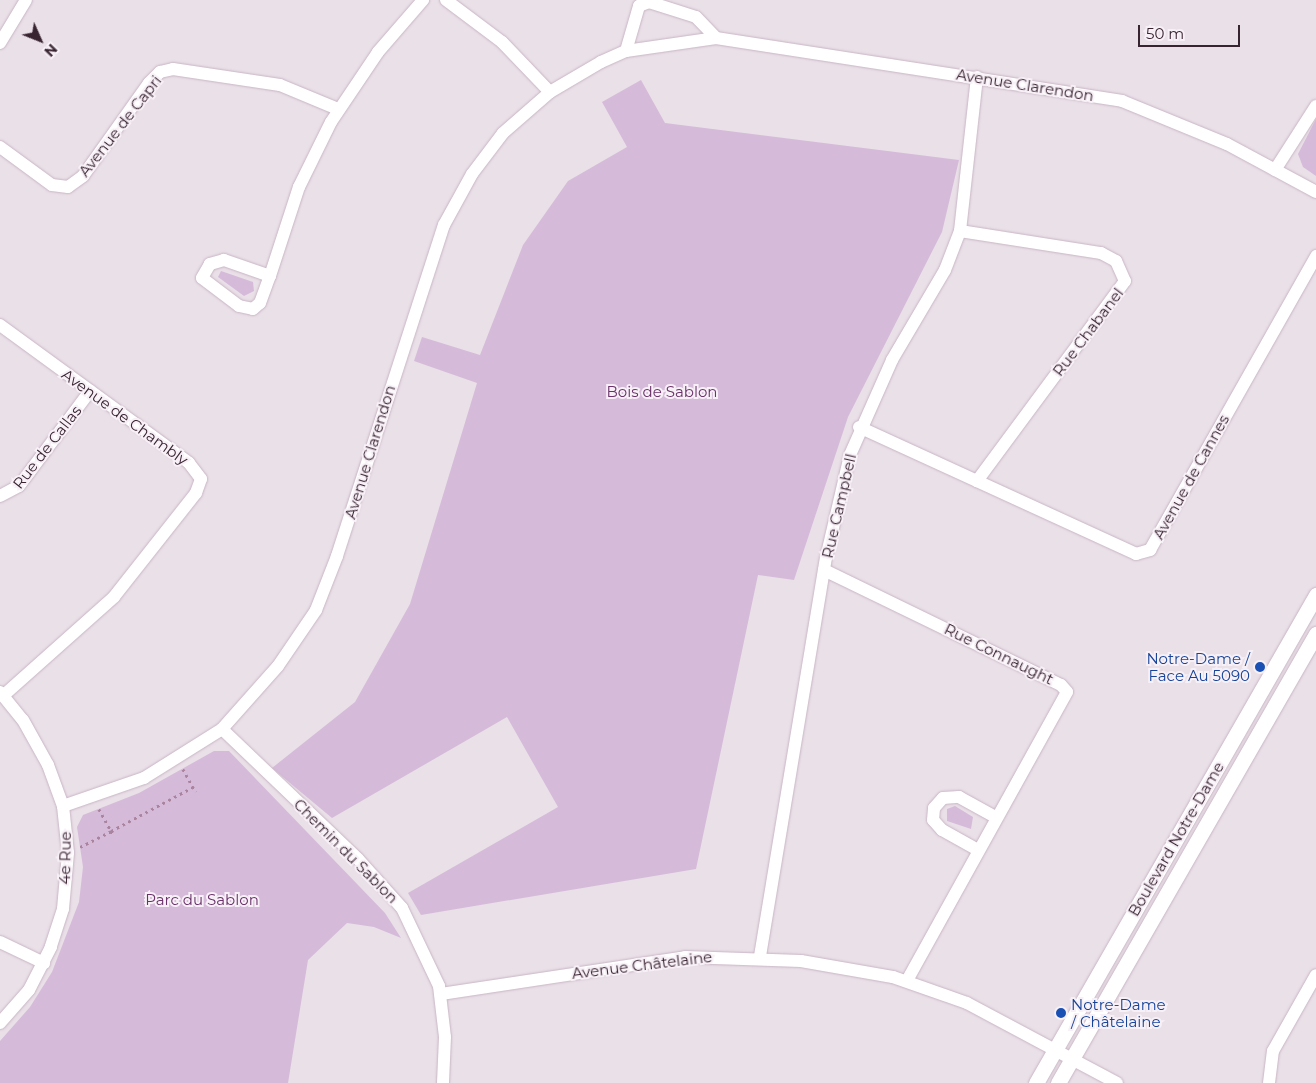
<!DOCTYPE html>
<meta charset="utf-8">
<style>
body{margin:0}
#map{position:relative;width:1316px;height:1083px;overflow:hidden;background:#eae0e8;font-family:Montserrat,sans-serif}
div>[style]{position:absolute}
.green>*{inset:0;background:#d5bbd9}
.path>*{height:2.5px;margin-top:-1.25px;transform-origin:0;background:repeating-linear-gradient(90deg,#aa849f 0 2.5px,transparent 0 6.5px)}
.roads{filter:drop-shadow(0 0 1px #c8b5c4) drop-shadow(0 0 1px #c8b5c4)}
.street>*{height:12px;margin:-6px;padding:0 6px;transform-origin:6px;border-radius:6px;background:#fff}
.secondary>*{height:15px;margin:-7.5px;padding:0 7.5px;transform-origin:7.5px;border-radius:7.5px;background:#fff}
.dots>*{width:14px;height:14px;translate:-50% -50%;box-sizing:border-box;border:2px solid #f7f0f6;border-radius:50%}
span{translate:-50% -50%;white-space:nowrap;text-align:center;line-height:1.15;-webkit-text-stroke:4px #f7f0f6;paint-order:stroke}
.street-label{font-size:15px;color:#382331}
.park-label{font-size:15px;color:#6a316b}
.transit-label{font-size:15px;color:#164399}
.right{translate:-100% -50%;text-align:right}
.left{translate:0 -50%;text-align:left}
.north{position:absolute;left:15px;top:15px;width:50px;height:50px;-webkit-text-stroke:4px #f7f0f6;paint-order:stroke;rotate:134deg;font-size:14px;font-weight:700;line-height:20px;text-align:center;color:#382331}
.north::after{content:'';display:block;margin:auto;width:18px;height:22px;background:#382331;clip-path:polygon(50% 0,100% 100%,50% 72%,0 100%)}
.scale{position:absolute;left:1138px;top:25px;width:102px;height:22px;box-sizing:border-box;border:2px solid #382331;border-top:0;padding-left:6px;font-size:15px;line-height:18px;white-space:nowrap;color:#382331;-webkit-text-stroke:4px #f7f0f6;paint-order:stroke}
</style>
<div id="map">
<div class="green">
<div style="clip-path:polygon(641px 80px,665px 123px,959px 160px,942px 232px,848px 417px,794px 580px,758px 575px,696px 869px,421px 915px,408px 893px,558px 807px,507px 717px,332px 818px,272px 768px,355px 702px,410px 604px,477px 383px,414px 361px,422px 337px,480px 355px,523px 245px,568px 181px,627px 147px,602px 102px)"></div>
<div style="clip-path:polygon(1316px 119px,1316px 176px,1303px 167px,1298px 154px)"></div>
<div style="clip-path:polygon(221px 271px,253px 282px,254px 291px,244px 296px,218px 277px)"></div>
<div style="clip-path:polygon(214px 751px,229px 751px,385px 913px,401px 938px,374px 927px,347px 923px,308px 960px,288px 1083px,0 1083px,0 1041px,30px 1007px,52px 972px,79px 902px,83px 867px,77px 827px,83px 815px,139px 793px)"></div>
<div style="clip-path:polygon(955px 806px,973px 817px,971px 829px,947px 821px,947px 809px)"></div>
</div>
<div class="path">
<div style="left:183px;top:769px;width:26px;rotate:61deg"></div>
<div style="left:99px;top:809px;width:25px;rotate:61deg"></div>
<div style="left:111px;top:831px;width:93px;rotate:-28.2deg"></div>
<div style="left:80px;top:847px;width:35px;rotate:-27deg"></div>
<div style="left:111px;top:831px;width:6px;rotate:59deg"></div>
</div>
<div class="roads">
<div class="street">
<div style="left:446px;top:0;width:70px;rotate:36.9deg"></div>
<div style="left:502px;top:42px;width:69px;rotate:46.2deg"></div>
<div style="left:0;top:43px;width:50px;rotate:-58.8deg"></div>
<div style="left:626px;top:51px;width:47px;rotate:-73.9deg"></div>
<div style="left:639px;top:6px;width:11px;rotate:-22deg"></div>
<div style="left:649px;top:2px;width:49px;rotate:17.7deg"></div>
<div style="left:696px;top:17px;width:29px;rotate:46deg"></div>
<div style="left:0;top:147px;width:64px;rotate:36.2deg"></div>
<div style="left:52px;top:185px;width:16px;rotate:7deg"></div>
<div style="left:68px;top:187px;width:19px;rotate:-36deg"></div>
<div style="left:83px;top:176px;width:114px;rotate:-54.6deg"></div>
<div style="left:149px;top:83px;width:16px;rotate:-45deg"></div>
<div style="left:160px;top:72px;width:13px;rotate:-13deg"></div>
<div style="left:173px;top:69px;width:108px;rotate:8.5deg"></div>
<div style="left:280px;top:85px;width:63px;rotate:22.5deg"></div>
<div style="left:1275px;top:170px;width:76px;rotate:-57.4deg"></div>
<div style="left:960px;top:231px;width:143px;rotate:8.9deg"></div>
<div style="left:1101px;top:253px;width:17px;rotate:28deg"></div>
<div style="left:1116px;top:261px;width:22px;rotate:66deg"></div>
<div style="left:1125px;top:281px;width:249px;rotate:126.5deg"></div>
<div style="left:270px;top:276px;width:49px;rotate:-160.8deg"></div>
<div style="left:224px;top:260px;width:15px;rotate:164deg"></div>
<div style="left:210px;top:264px;width:16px;rotate:120deg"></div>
<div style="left:202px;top:278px;width:46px;rotate:37.1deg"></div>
<div style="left:239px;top:306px;width:14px;rotate:12deg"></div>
<div style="left:253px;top:309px;width:9px;rotate:-41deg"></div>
<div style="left:260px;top:303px;width:29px;rotate:-70deg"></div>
<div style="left:270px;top:276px;width:94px;rotate:-72deg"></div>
<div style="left:299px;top:187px;width:72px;rotate:-63.8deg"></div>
<div style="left:331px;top:122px;width:84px;rotate:-56.1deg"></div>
<div style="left:378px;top:52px;width:69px;rotate:-49.1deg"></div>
<div style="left:0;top:325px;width:234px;rotate:36.1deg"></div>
<div style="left:189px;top:463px;width:20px;rotate:53deg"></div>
<div style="left:201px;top:479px;width:15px;rotate:110deg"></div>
<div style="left:196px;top:493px;width:132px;rotate:128.3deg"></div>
<div style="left:114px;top:597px;width:147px;rotate:138.3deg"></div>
<div style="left:859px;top:427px;width:305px;rotate:24.6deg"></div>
<div style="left:1136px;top:554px;width:15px;rotate:-16deg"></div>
<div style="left:1150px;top:550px;width:338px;rotate:-60.5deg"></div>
<div style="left:0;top:496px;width:21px;rotate:-28deg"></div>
<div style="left:19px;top:486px;width:119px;rotate:-53.2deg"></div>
<div style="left:824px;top:570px;width:263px;rotate:25.9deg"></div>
<div style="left:1061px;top:685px;width:9px;rotate:49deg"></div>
<div style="left:1067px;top:692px;width:330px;rotate:119deg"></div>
<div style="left:0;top:692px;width:36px;rotate:51deg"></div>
<div style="left:23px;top:720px;width:51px;rotate:60.9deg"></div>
<div style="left:48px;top:765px;width:44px;rotate:69.9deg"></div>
<div style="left:63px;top:806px;width:47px;rotate:83.9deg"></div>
<div style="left:68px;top:853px;width:56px;rotate:95.1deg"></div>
<div style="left:63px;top:909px;width:40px;rotate:108deg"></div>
<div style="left:51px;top:947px;width:48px;rotate:117.1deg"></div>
<div style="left:29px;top:990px;width:44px;rotate:131.3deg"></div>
<div style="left:222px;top:729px;width:188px;rotate:43.7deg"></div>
<div style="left:358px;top:859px;width:66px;rotate:48.1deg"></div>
<div style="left:402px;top:908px;width:86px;rotate:64.6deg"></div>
<div style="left:439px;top:986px;width:51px;rotate:83.3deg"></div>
<div style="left:445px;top:1037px;width:46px;rotate:92.5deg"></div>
<div style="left:63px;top:806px;width:86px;rotate:-19.1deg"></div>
<div style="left:144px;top:778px;width:92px;rotate:-32.1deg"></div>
<div style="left:222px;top:729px;width:84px;rotate:-48.4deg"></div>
<div style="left:278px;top:666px;width:68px;rotate:-55.8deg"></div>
<div style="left:316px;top:610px;width:58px;rotate:-68.7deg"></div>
<div style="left:337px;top:556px;width:348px;rotate:-72.1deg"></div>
<div style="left:444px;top:225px;width:58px;rotate:-61.2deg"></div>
<div style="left:472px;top:174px;width:51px;rotate:-52.9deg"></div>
<div style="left:503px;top:133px;width:62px;rotate:-41.1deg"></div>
<div style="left:550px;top:92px;width:59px;rotate:-30.5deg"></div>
<div style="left:601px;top:62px;width:27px;rotate:-24deg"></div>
<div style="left:626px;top:51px;width:91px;rotate:-8.2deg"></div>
<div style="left:716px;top:38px;width:411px;rotate:8.8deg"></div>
<div style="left:1122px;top:101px;width:113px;rotate:22.3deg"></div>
<div style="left:1227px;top:144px;width:101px;rotate:28.3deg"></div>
<div style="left:978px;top:850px;width:41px;rotate:-150.9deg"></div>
<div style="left:942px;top:830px;width:13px;rotate:-132deg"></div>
<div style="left:933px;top:820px;width:12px;rotate:-85deg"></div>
<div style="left:934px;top:808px;width:13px;rotate:-48deg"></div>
<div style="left:943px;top:798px;width:16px;rotate:-4deg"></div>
<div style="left:959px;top:797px;width:43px;rotate:28.9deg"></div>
<div style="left:0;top:942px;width:49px;rotate:25.5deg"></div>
<div style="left:760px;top:956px;width:403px;rotate:-80.6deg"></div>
<div style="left:826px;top:558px;width:106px;rotate:-76.9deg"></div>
<div style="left:850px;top:455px;width:104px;rotate:-66.1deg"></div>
<div style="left:892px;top:360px;width:104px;rotate:-59.5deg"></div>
<div style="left:945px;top:270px;width:42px;rotate:-69deg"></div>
<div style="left:960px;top:231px;width:155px;rotate:-83.7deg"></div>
<div style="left:441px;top:994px;width:247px;rotate:-8.6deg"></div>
<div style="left:685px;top:957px;width:116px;rotate:2deg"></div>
<div style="left:801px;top:961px;width:93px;rotate:9.9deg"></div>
<div style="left:893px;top:977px;width:78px;rotate:19.4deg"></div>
<div style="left:967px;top:1003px;width:170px;rotate:28.1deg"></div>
<div style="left:1269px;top:1083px;width:32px;rotate:-83deg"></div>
<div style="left:1273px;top:1051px;width:87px;rotate:-60.5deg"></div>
</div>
<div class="secondary">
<div style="left:1036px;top:1083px;width:563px;rotate:-60.15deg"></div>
<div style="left:1058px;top:1083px;width:518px;rotate:-60.12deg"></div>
</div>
</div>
<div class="dots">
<div style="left:1260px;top:667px;background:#1a4fb4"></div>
<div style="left:1061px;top:1013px;background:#1a4fb4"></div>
</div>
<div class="street-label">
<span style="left:1025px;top:85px;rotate:9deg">Avenue Clarendon</span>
<span style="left:120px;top:126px;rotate:-52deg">Avenue de Capri</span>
<span style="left:1088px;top:332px;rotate:-53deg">Rue Chabanel</span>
<span style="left:125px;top:417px;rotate:36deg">Avenue de Chambly</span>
<span style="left:47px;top:447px;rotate:-52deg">Rue de Callas</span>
<span style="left:370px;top:452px;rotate:-73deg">Avenue Clarendon</span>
<span style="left:1191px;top:477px;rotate:-61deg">Avenue de Cannes</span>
<span style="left:839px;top:506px;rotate:-77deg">Rue Campbell</span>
<span style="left:999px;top:654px;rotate:26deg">Rue Connaught</span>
<span style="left:1176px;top:839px;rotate:-60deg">Boulevard Notre-Dame</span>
<span style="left:346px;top:851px;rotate:45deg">Chemin du Sablon</span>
<span style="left:65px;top:858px;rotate:-89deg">4e Rue</span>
<span style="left:642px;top:965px;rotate:-7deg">Avenue Châtelaine</span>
</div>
<div class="park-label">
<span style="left:662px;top:392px">Bois de Sablon</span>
<span style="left:202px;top:900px">Parc du Sablon</span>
</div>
<div class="transit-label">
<span class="right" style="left:1250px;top:667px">Notre-Dame /<br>Face Au 5090</span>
<span class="left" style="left:1071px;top:1013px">Notre-Dame<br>/ Châtelaine</span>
</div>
<div class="north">N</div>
<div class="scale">50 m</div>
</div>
